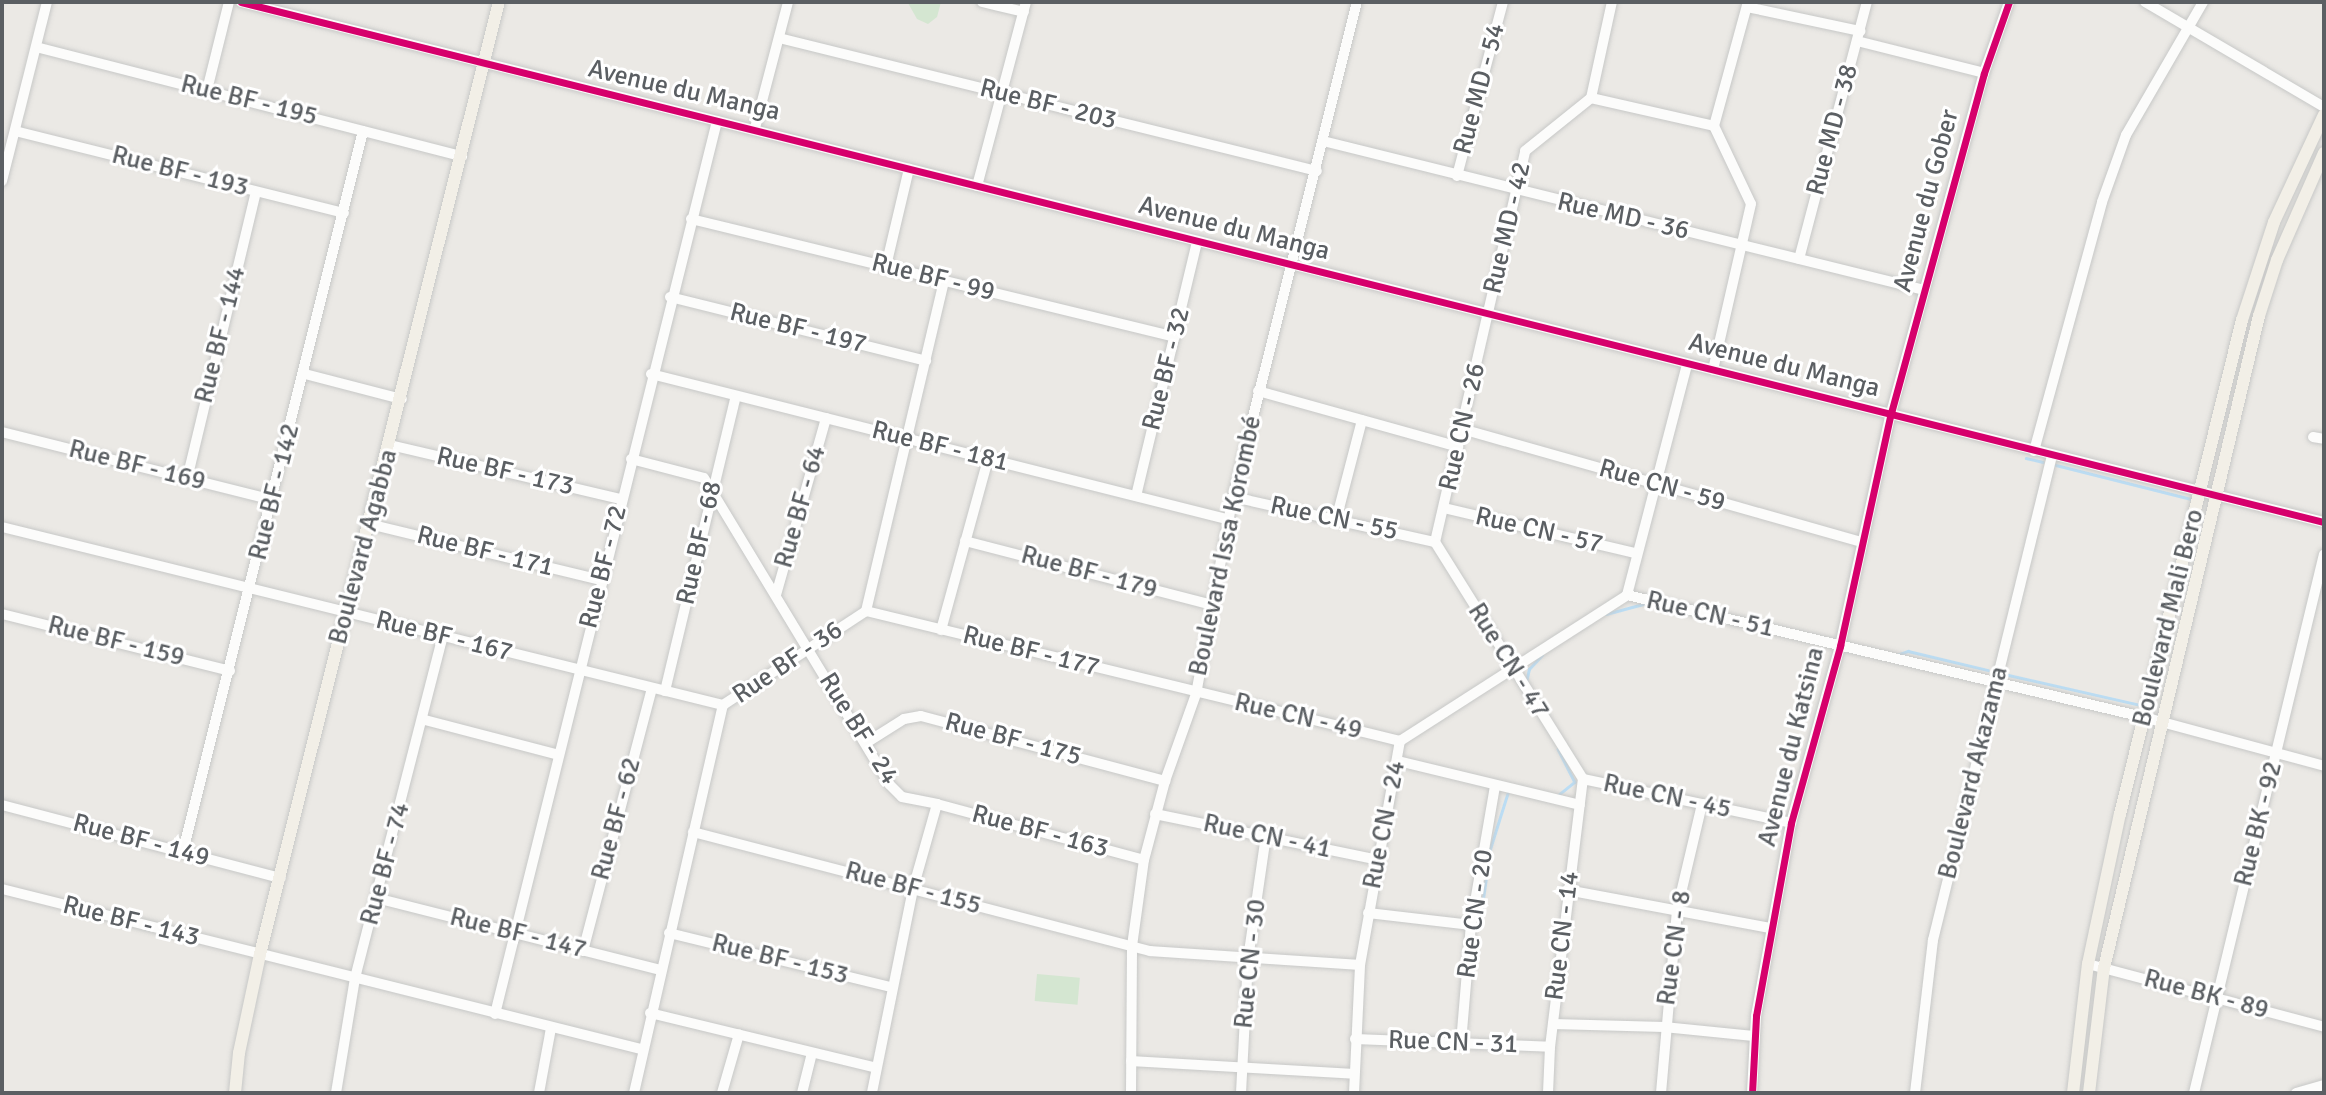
<!DOCTYPE html>
<meta charset="utf-8">
<style>
body{margin:0}
#map{position:relative;width:2326px;height:1095px;overflow:hidden;background:#ebe9e5;font-family:Signika,sans-serif}
div>[style]{position:absolute}
.green>*{inset:0;background:#d4e6d1;transform-origin:0 0}
.stream>*{height:2.5px;margin:-1.25px;padding:0 1.25px;transform-origin:1.25px;border-radius:1.25px;background:#bbddf4}
.roads{filter:drop-shadow(0 0 2px #c7c8c7) drop-shadow(0 0 2px #c7c8c7)}
.minor>*{height:10px;margin:-5px;padding:0 5px;transform-origin:5px;border-radius:5px;background:#fcfcfb}
.major>*{height:12px;margin:-6px;padding:0 6px;transform-origin:6px;border-radius:6px;background:#f2efe7}
.cycleway>*{height:7px;margin:-3.5px;padding:0 3.5px;transform-origin:3.5px;border-radius:3.5px;background:#d6006c}
span{translate:-50% -50%;white-space:nowrap;text-align:center;line-height:1.15;-webkit-text-stroke:6px #fff;paint-order:stroke}
.street-label{font-size:26px;color:#5b5f63}
.frame{position:absolute;inset:0;border:4px solid #5b5f63;pointer-events:none}
</style>
<div id="map">
<div class="green">
<div style="clip-path:polygon(941px 2px,937px 17px,928px 24px,917px 19px,908px 3px)"></div>
<div style="left:1037px;top:974px;width:43px;height:27px;rotate:5deg"></div>
</div>
<div class="stream">
<div style="left:2026px;top:458px;width:17px;rotate:13deg"></div>
<div style="left:2056px;top:465px;width:139px;rotate:14.1deg"></div>
<div style="left:1606px;top:614px;width:39px;rotate:-15deg"></div>
<div style="left:1897px;top:655px;width:12px;rotate:-20deg"></div>
<div style="left:1908px;top:651px;width:82px;rotate:13.4deg"></div>
<div style="left:2004px;top:674px;width:139px;rotate:12.8deg"></div>
<div style="left:1526px;top:682px;width:13px;rotate:-77deg"></div>
<div style="left:1529px;top:669px;width:19px;rotate:-47deg"></div>
<div style="left:1558px;top:749px;width:37px;rotate:63deg"></div>
<div style="left:1575px;top:782px;width:21px;rotate:141deg"></div>
<div style="left:1474px;top:930px;width:12px;rotate:-59deg"></div>
<div style="left:1480px;top:920px;width:72px;rotate:-82deg"></div>
<div style="left:1490px;top:849px;width:60px;rotate:-72.5deg"></div>
<div style="left:1473px;top:974px;width:21px;rotate:-90deg"></div>
</div>
<div class="roads">
<div class="minor">
<div style="left:241px;top:2px;width:2147px;rotate:14.02deg"></div>
<div style="left:982px;top:2px;width:43px;rotate:13.4deg"></div>
<div style="left:2145px;top:2px;width:208px;rotate:30.4deg"></div>
<div style="left:1747px;top:7px;width:116px;rotate:12deg"></div>
<div style="left:779px;top:38px;width:554px;rotate:13.89deg"></div>
<div style="left:1857px;top:41px;width:131px;rotate:14.1deg"></div>
<div style="left:36px;top:47px;width:440px;rotate:14.4deg"></div>
<div style="left:207px;top:90px;width:91px;rotate:-76deg"></div>
<div style="left:1591px;top:98px;width:98px;rotate:-77.7deg"></div>
<div style="left:1714px;top:126px;width:129px;rotate:-74.7deg"></div>
<div style="left:755px;top:128px;width:130px;rotate:-75.3deg"></div>
<div style="left:15px;top:131px;width:339px;rotate:14deg"></div>
<div style="left:1323px;top:141px;width:619px;rotate:13.92deg"></div>
<div style="left:1457px;top:176px;width:180px;rotate:-75.2deg"></div>
<div style="left:2px;top:181px;width:185px;rotate:-75.9deg"></div>
<div style="left:977px;top:186px;width:190px;rotate:-75.1deg"></div>
<div style="left:691px;top:219px;width:498px;rotate:13.7deg"></div>
<div style="left:1799px;top:259px;width:266px;rotate:-75.2deg"></div>
<div style="left:886px;top:266px;width:100px;rotate:-76.7deg"></div>
<div style="left:670px;top:297px;width:264px;rotate:14deg"></div>
<div style="left:305px;top:374px;width:100px;rotate:14.5deg"></div>
<div style="left:651px;top:374px;width:597px;rotate:14.15deg"></div>
<div style="left:1258px;top:391px;width:208px;rotate:15.6deg"></div>
<div style="left:1462px;top:429px;width:416px;rotate:15.8deg"></div>
<div style="left:2px;top:432px;width:278px;rotate:14.1deg"></div>
<div style="left:2313px;top:437px;width:11px;rotate:10deg"></div>
<div style="left:390px;top:445px;width:236px;rotate:13.2deg"></div>
<div style="left:2034px;top:451px;width:258px;rotate:-74.7deg"></div>
<div style="left:2102px;top:202px;width:71px;rotate:-70.3deg"></div>
<div style="left:2126px;top:135px;width:154px;rotate:-59.9deg"></div>
<div style="left:631px;top:459px;width:75px;rotate:14.6deg"></div>
<div style="left:704px;top:478px;width:358px;rotate:58.8deg"></div>
<div style="left:889px;top:784px;width:18px;rotate:45deg"></div>
<div style="left:902px;top:797px;width:36px;rotate:11deg"></div>
<div style="left:937px;top:804px;width:88px;rotate:105.8deg"></div>
<div style="left:913px;top:889px;width:208px;rotate:101.4deg"></div>
<div style="left:187px;top:479px;width:295px;rotate:-76.5deg"></div>
<div style="left:1136px;top:496px;width:261px;rotate:-76.5deg"></div>
<div style="left:1233px;top:497px;width:207px;rotate:12.6deg"></div>
<div style="left:1444px;top:508px;width:196px;rotate:13.3deg"></div>
<div style="left:1336px;top:520px;width:103px;rotate:-75.4deg"></div>
<div style="left:369px;top:524px;width:239px;rotate:13.6deg"></div>
<div style="left:2px;top:527px;width:743px;rotate:13.87deg"></div>
<div style="left:965px;top:541px;width:256px;rotate:14.5deg"></div>
<div style="left:1435px;top:542px;width:401px;rotate:-77deg"></div>
<div style="left:1525px;top:151px;width:85px;rotate:-38.8deg"></div>
<div style="left:1591px;top:98px;width:126px;rotate:12.8deg"></div>
<div style="left:1714px;top:126px;width:86px;rotate:64.6deg"></div>
<div style="left:1751px;top:204px;width:170px;rotate:102.9deg"></div>
<div style="left:1435px;top:542px;width:279px;rotate:58deg"></div>
<div style="left:776px;top:595px;width:184px;rotate:-74.2deg"></div>
<div style="left:1627px;top:595px;width:530px;rotate:13.3deg"></div>
<div style="left:2143px;top:717px;width:188px;rotate:15.1deg"></div>
<div style="left:1627px;top:595px;width:239px;rotate:-75.4deg"></div>
<div style="left:866px;top:611px;width:550px;rotate:13.68deg"></div>
<div style="left:2px;top:614px;width:235px;rotate:14deg"></div>
<div style="left:941px;top:630px;width:177px;rotate:-74.6deg"></div>
<div style="left:665px;top:691px;width:303px;rotate:-76.5deg"></div>
<div style="left:425px;top:720px;width:138px;rotate:14.6deg"></div>
<div style="left:866px;top:743px;width:45px;rotate:-32.3deg"></div>
<div style="left:904px;top:719px;width:17px;rotate:-10deg"></div>
<div style="left:921px;top:716px;width:253px;rotate:14.9deg"></div>
<div style="left:1398px;top:761px;width:187px;rotate:13.6deg"></div>
<div style="left:1583px;top:779px;width:213px;rotate:11.9deg"></div>
<div style="left:937px;top:804px;width:214px;rotate:15.1deg"></div>
<div style="left:2px;top:805px;width:288px;rotate:14.7deg"></div>
<div style="left:1155px;top:814px;width:229px;rotate:11.6deg"></div>
<div style="left:693px;top:832px;width:472px;rotate:14.6deg"></div>
<div style="left:1150px;top:951px;width:210px;rotate:3.8deg"></div>
<div style="left:183px;top:851px;width:742px;rotate:-75.96deg"></div>
<div style="left:2px;top:889px;width:659px;rotate:14.06deg"></div>
<div style="left:1567px;top:890px;width:208px;rotate:10.6deg"></div>
<div style="left:376px;top:898px;width:293px;rotate:14.2deg"></div>
<div style="left:1368px;top:913px;width:104px;rotate:6.6deg"></div>
<div style="left:669px;top:933px;width:228px;rotate:13.7deg"></div>
<div style="left:583px;top:951px;width:272px;rotate:-75.3deg"></div>
<div style="left:2088px;top:964px;width:244px;rotate:14.9deg"></div>
<div style="left:650px;top:1013px;width:230px;rotate:13.6deg"></div>
<div style="left:495px;top:1014px;width:920px;rotate:-76.04deg"></div>
<div style="left:1553px;top:1024px;width:111px;rotate:1.5deg"></div>
<div style="left:1664px;top:1027px;width:90px;rotate:5.7deg"></div>
<div style="left:1355px;top:1039px;width:195px;rotate:2.3deg"></div>
<div style="left:1461px;top:1043px;width:118px;rotate:-85.2deg"></div>
<div style="left:1471px;top:925px;width:141px;rotate:-80.2deg"></div>
<div style="left:1131px;top:1061px;width:223px;rotate:3.3deg"></div>
<div style="left:336px;top:1093px;width:117px;rotate:-80.6deg"></div>
<div style="left:355px;top:978px;width:353px;rotate:-75.6deg"></div>
<div style="left:539px;top:1093px;width:66px;rotate:-79.5deg"></div>
<div style="left:634px;top:1093px;width:398px;rotate:-77.1deg"></div>
<div style="left:723px;top:705px;width:171px;rotate:-33.3deg"></div>
<div style="left:866px;top:611px;width:340px;rotate:-76.7deg"></div>
<div style="left:722px;top:1093px;width:61px;rotate:-73.9deg"></div>
<div style="left:802px;top:1093px;width:41px;rotate:-76deg"></div>
<div style="left:1131px;top:1093px;width:147px;rotate:-89.6deg"></div>
<div style="left:1132px;top:946px;width:87px;rotate:-82.1deg"></div>
<div style="left:1144px;top:860px;width:82px;rotate:-75.1deg"></div>
<div style="left:1165px;top:781px;width:92px;rotate:-70.4deg"></div>
<div style="left:1196px;top:694px;width:200px;rotate:-79.4deg"></div>
<div style="left:1233px;top:497px;width:510px;rotate:-75.94deg"></div>
<div style="left:1241px;top:1093px;width:134px;rotate:-87deg"></div>
<div style="left:1248px;top:959px;width:124px;rotate:-81.7deg"></div>
<div style="left:1354px;top:1093px;width:128px;rotate:-87.3deg"></div>
<div style="left:1360px;top:965px;width:228px;rotate:-79.9deg"></div>
<div style="left:1400px;top:741px;width:270px;rotate:-32.7deg"></div>
<div style="left:1548px;top:1093px;width:46px;rotate:-87.5deg"></div>
<div style="left:1550px;top:1047px;width:270px;rotate:-83deg"></div>
<div style="left:1661px;top:1093px;width:184px;rotate:-85deg"></div>
<div style="left:1677px;top:910px;width:109px;rotate:-76.7deg"></div>
<div style="left:1752px;top:1093px;width:77px;rotate:-87deg"></div>
<div style="left:1756px;top:1016px;width:196px;rotate:-79.7deg"></div>
<div style="left:1791px;top:823px;width:184px;rotate:-74.5deg"></div>
<div style="left:1840px;top:646px;width:239px;rotate:-77.7deg"></div>
<div style="left:1891px;top:413px;width:352px;rotate:-74.7deg"></div>
<div style="left:1984px;top:73px;width:75px;rotate:-70.6deg"></div>
<div style="left:1915px;top:1093px;width:154px;rotate:-83.3deg"></div>
<div style="left:1933px;top:940px;width:498px;rotate:-76.2deg"></div>
<div style="left:2194px;top:1093px;width:554px;rotate:-76.44deg"></div>
<div style="left:2296px;top:1093px;width:29px;rotate:-16deg"></div>
</div>
<div class="major">
<div style="left:235px;top:1093px;width:40px;rotate:-84.3deg"></div>
<div style="left:239px;top:1053px;width:101px;rotate:-78deg"></div>
<div style="left:260px;top:954px;width:982px;rotate:-75.91deg"></div>
<div style="left:2073px;top:1093px;width:130px;rotate:-83.4deg"></div>
<div style="left:2088px;top:964px;width:153px;rotate:-78deg"></div>
<div style="left:2120px;top:814px;width:509px;rotate:-76.13deg"></div>
<div style="left:2242px;top:320px;width:103px;rotate:-71.9deg"></div>
<div style="left:2274px;top:222px;width:118px;rotate:-65deg"></div>
<div style="left:2089px;top:1093px;width:126px;rotate:-83.2deg"></div>
<div style="left:2104px;top:968px;width:670px;rotate:-76.63deg"></div>
<div style="left:2259px;top:316px;width:59px;rotate:-72.2deg"></div>
<div style="left:2277px;top:260px;width:117px;rotate:-66.3deg"></div>
</div>
</div>
<div class="cycleway">
<div style="left:241px;top:2px;width:2147px;rotate:14.02deg"></div>
<div style="left:1752px;top:1093px;width:77px;rotate:-87deg"></div>
<div style="left:1756px;top:1016px;width:196px;rotate:-79.7deg"></div>
<div style="left:1791px;top:823px;width:184px;rotate:-74.5deg"></div>
<div style="left:1840px;top:646px;width:239px;rotate:-77.7deg"></div>
<div style="left:1891px;top:413px;width:352px;rotate:-74.7deg"></div>
<div style="left:1984px;top:73px;width:75px;rotate:-70.6deg"></div>
</div>
<div class="street-label">
<span style="left:1480px;top:89px;rotate:-75deg">Rue MD - 54</span>
<span style="left:684px;top:91px;rotate:13deg">Avenue du Manga</span>
<span style="left:249px;top:101px;rotate:14deg">Rue BF - 195</span>
<span style="left:1048px;top:105px;rotate:14deg">Rue BF - 203</span>
<span style="left:1833px;top:130px;rotate:-75deg">Rue MD - 38</span>
<span style="left:180px;top:172px;rotate:14deg">Rue BF - 193</span>
<span style="left:1927px;top:201px;rotate:-75deg">Avenue du Gober</span>
<span style="left:1623px;top:217px;rotate:13deg">Rue MD - 36</span>
<span style="left:1508px;top:228px;rotate:-77deg">Rue MD - 42</span>
<span style="left:1234px;top:229px;rotate:14deg">Avenue du Manga</span>
<span style="left:933px;top:278px;rotate:14deg">Rue BF - 99</span>
<span style="left:798px;top:329px;rotate:14deg">Rue BF - 197</span>
<span style="left:221px;top:335px;rotate:-76deg">Rue BF - 144</span>
<span style="left:1784px;top:366px;rotate:14deg">Avenue du Manga</span>
<span style="left:1167px;top:369px;rotate:-76deg">Rue BF - 32</span>
<span style="left:1463px;top:427px;rotate:-77deg">Rue CN - 26</span>
<span style="left:940px;top:447px;rotate:14deg">Rue BF - 181</span>
<span style="left:137px;top:466px;rotate:14deg">Rue BF - 169</span>
<span style="left:505px;top:472px;rotate:13deg">Rue BF - 173</span>
<span style="left:1662px;top:486px;rotate:16deg">Rue CN - 59</span>
<span style="left:275px;top:492px;rotate:-76deg">Rue BF - 142</span>
<span style="left:801px;top:507px;rotate:-74deg">Rue BF - 64</span>
<span style="left:1334px;top:519px;rotate:12deg">Rue CN - 55</span>
<span style="left:1539px;top:531px;rotate:13deg">Rue CN - 57</span>
<span style="left:700px;top:543px;rotate:-77deg">Rue BF - 68</span>
<span style="left:1226px;top:546px;rotate:-78deg">Boulevard Issa Korombé</span>
<span style="left:364px;top:547px;rotate:-75deg">Boulevard Agabba</span>
<span style="left:485px;top:552px;rotate:14deg">Rue BF - 171</span>
<span style="left:604px;top:567px;rotate:-76deg">Rue BF - 72</span>
<span style="left:1089px;top:573px;rotate:15deg">Rue BF - 179</span>
<span style="left:1710px;top:615px;rotate:13deg">Rue CN - 51</span>
<span style="left:2169px;top:618px;rotate:-76deg">Boulevard Mali Bero</span>
<span style="left:444px;top:637px;rotate:14deg">Rue BF - 167</span>
<span style="left:116px;top:642px;rotate:14deg">Rue BF - 159</span>
<span style="left:1031px;top:652px;rotate:14deg">Rue BF - 177</span>
<span style="left:1508px;top:661px;rotate:58deg">Rue CN - 47</span>
<span style="left:788px;top:663px;rotate:-34deg">Rue BF - 36</span>
<span style="left:1298px;top:717px;rotate:13deg">Rue CN - 49</span>
<span style="left:858px;top:729px;rotate:58deg">Rue BF - 24</span>
<span style="left:1013px;top:740px;rotate:15deg">Rue BF - 175</span>
<span style="left:1792px;top:747px;rotate:-76deg">Avenue du Katsina</span>
<span style="left:1974px;top:773px;rotate:-76deg">Boulevard Akazama</span>
<span style="left:1667px;top:797px;rotate:12deg">Rue CN - 45</span>
<span style="left:617px;top:819px;rotate:-75deg">Rue BF - 62</span>
<span style="left:2259px;top:824px;rotate:-76deg">Rue BK - 92</span>
<span style="left:1385px;top:825px;rotate:-79deg">Rue CN - 24</span>
<span style="left:1040px;top:832px;rotate:15deg">Rue BF - 163</span>
<span style="left:1267px;top:837px;rotate:12deg">Rue CN - 41</span>
<span style="left:141px;top:841px;rotate:15deg">Rue BF - 149</span>
<span style="left:386px;top:864px;rotate:-75deg">Rue BF - 74</span>
<span style="left:913px;top:889px;rotate:15deg">Rue BF - 155</span>
<span style="left:1476px;top:914px;rotate:-82deg">Rue CN - 20</span>
<span style="left:131px;top:922px;rotate:14deg">Rue BF - 143</span>
<span style="left:518px;top:934px;rotate:14deg">Rue BF - 147</span>
<span style="left:1563px;top:936px;rotate:-83deg">Rue CN - 14</span>
<span style="left:1675px;top:948px;rotate:-82deg">Rue CN - 8</span>
<span style="left:780px;top:960px;rotate:14deg">Rue BF - 153</span>
<span style="left:1251px;top:964px;rotate:-84deg">Rue CN - 30</span>
<span style="left:2206px;top:995px;rotate:15deg">Rue BK - 89</span>
<span style="left:1453px;top:1043px;rotate:2deg">Rue CN - 31</span>
</div>
<div class="frame"></div>
</div>
